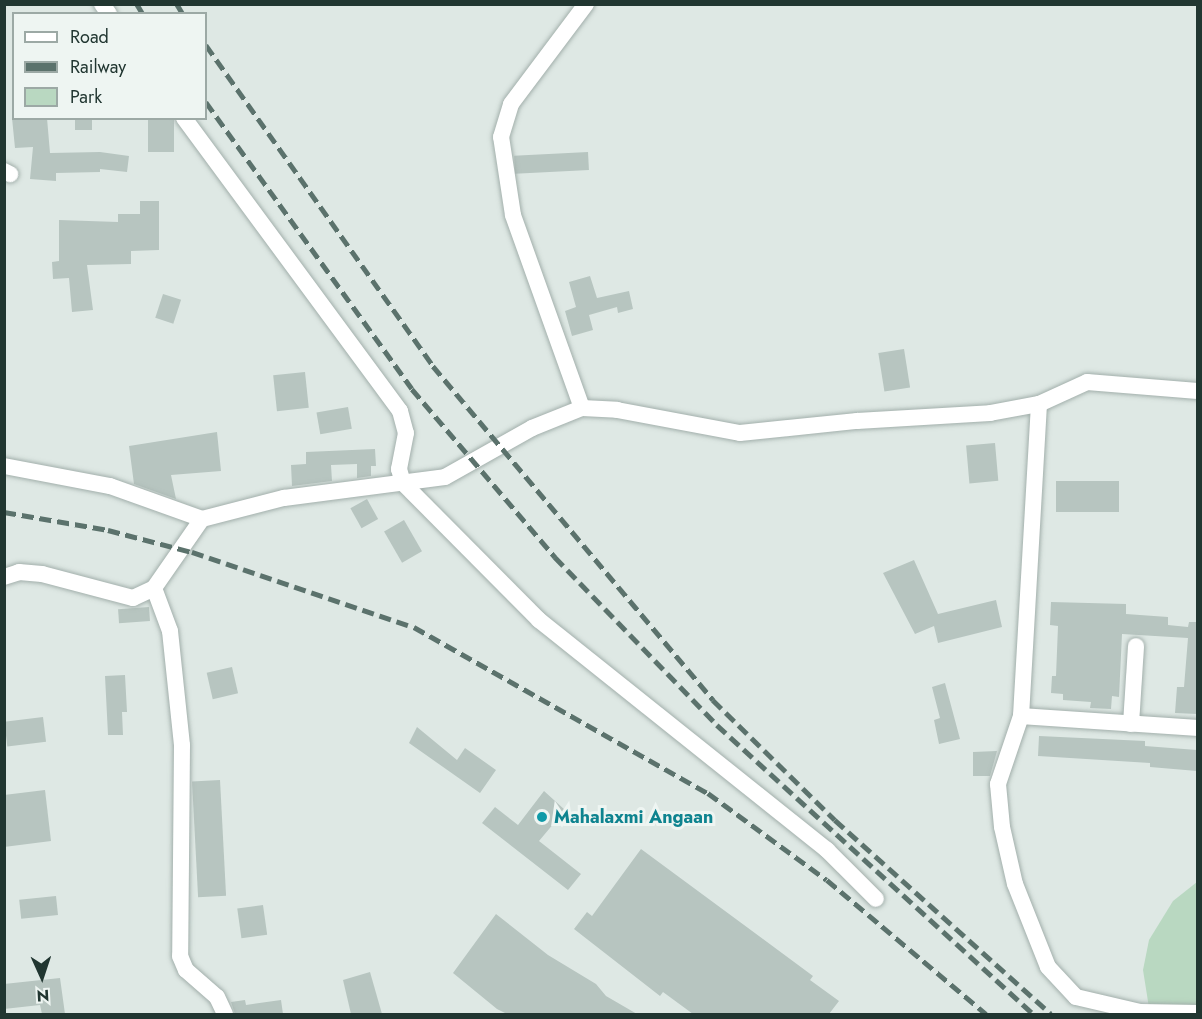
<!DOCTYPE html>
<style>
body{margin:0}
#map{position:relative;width:1202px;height:1019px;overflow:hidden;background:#dee8e4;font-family:Jost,sans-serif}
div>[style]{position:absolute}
.green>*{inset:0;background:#b9d8c1}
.building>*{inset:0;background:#b7c5c0;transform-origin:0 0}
.roads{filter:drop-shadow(0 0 2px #a2afab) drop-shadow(0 0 2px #a2afab)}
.minor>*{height:16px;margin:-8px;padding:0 8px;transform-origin:8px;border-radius:8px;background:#fff}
.rail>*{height:4.5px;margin-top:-2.25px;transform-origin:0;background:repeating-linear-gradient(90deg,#5b726c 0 12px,transparent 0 18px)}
.dots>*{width:16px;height:16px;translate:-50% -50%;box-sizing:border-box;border:3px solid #eef5f2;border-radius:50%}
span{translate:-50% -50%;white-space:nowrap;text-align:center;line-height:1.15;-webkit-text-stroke:6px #eef5f2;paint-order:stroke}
.culture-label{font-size:18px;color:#0d838f;font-weight:700}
.left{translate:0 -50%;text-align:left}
.frame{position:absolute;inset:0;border:6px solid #213631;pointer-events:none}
.legend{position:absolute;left:12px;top:12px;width:195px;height:108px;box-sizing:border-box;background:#eef5f2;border:2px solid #9ca9a5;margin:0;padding:8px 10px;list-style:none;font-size:18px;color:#213631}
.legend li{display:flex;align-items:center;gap:12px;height:30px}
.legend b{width:30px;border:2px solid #9ca9a5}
.north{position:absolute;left:12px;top:947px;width:60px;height:60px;-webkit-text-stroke:4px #eef5f2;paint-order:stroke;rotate:177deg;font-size:16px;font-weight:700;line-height:24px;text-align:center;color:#213631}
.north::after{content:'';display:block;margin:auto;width:21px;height:27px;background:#213631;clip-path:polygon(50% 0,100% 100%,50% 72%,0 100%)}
</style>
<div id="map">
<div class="green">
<div style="clip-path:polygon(1197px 882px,1197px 1014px,1150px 1014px,1143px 970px,1149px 940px,1173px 901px)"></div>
</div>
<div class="building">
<div style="clip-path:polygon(12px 118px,47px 118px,50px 153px,100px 152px,129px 156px,127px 172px,100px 169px,100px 172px,56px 173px,56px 181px,30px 179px,33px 147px,15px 148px)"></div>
<div style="left:75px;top:118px;width:17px;height:12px"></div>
<div style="left:148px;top:118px;width:26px;height:34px"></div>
<div style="left:588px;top:152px;width:18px;height:74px;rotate:87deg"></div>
<div style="clip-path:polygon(140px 201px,159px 201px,159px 250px,131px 251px,131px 264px,87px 265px,93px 310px,72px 312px,69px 278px,53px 279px,52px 262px,59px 261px,59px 220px,118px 222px,118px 214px,140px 214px)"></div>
<div style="clip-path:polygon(590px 276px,597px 298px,629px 291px,633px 309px,618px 313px,617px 307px,589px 315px,593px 330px,572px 336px,565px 311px,576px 307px,569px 282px)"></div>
<div style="left:163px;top:294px;width:19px;height:25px;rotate:18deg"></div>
<div style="left:904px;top:349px;width:39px;height:26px;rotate:81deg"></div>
<div style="left:305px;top:372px;width:36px;height:32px;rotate:84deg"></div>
<div style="left:348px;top:407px;width:22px;height:32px;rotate:80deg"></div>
<div style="clip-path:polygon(217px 432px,221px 471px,171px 475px,176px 499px,134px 484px,129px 446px)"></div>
<div style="left:995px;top:443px;width:38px;height:29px;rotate:85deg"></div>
<div style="clip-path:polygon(375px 449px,376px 466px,371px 466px,371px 476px,357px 478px,357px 464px,331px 465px,332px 481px,292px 486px,291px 465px,306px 464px,306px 452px)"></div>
<div style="left:1119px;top:481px;width:31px;height:63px;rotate:90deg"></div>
<div style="left:367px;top:499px;width:23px;height:19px;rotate:61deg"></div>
<div style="left:404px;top:520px;width:36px;height:23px;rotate:60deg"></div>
<div style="clip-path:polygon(914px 560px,938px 614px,996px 600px,1002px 627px,938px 643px,934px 626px,915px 634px,883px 573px)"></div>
<div style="clip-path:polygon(1051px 602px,1126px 604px,1126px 614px,1168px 617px,1168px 625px,1188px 627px,1189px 622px,1197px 622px,1197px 714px,1175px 713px,1177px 687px,1184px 687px,1188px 638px,1122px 634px,1119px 697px,1112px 696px,1111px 709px,1090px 708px,1091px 702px,1063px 700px,1063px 694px,1051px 693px,1052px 676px,1056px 676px,1058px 626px,1050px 625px)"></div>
<div style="left:149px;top:607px;width:14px;height:31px;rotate:86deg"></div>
<div style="left:232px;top:667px;width:27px;height:26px;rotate:77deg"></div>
<div style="clip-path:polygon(125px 675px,127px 712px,122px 712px,123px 735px,108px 735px,105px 676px)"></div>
<div style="clip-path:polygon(945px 683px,960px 739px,939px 744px,934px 720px,940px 718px,932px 687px)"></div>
<div style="left:43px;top:717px;width:25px;height:39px;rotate:83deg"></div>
<div style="clip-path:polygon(417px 727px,457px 760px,465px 748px,496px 770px,480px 793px,409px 743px)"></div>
<div style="clip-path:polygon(1039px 736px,1145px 741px,1145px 746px,1197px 750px,1197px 771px,1150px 767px,1150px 763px,1038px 756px)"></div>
<div style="clip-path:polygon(997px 751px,990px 776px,973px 776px,973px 752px)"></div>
<div style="left:220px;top:780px;width:116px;height:28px;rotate:87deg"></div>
<div style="clip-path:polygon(45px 790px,51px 841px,4px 847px,4px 795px)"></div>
<div style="clip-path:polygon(544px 791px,565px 810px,539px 841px,581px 874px,568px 890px,482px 823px,495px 807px,518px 825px)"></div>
<div style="clip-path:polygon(641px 849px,813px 976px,810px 980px,839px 1001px,829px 1014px,693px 1014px,663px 992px,660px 996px,574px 929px,587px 912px,592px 916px)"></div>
<div style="left:56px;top:896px;width:19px;height:37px;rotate:84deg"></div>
<div style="left:263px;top:905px;width:30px;height:26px;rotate:82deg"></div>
<div style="clip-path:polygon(496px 914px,548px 955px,596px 984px,606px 996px,637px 1014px,507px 1014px,497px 1009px,453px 973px)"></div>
<div style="clip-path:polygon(370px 972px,382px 1014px,351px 1014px,343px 980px)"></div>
<div style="clip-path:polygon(60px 978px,65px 1014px,42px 1014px,40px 1005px,4px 1009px,4px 984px)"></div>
<div style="clip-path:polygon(245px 1000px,246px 1005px,281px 1000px,283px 1014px,235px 1014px,231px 1002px)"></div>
</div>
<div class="roads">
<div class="minor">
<div style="left:102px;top:4px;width:12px;rotate:55deg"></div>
<div style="left:184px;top:118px;width:364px;rotate:53.6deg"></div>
<div style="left:400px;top:411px;width:23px;rotate:75deg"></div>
<div style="left:406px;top:433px;width:37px;rotate:101deg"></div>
<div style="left:399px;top:469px;width:15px;rotate:74deg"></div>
<div style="left:403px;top:483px;width:193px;rotate:45.2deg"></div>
<div style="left:539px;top:620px;width:369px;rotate:38.6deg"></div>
<div style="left:827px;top:850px;width:69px;rotate:45deg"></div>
<div style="left:4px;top:171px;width:7px;rotate:27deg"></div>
<div style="left:1039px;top:404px;width:313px;rotate:93.3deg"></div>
<div style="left:1021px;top:716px;width:72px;rotate:108.7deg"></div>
<div style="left:998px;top:784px;width:43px;rotate:84.7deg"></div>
<div style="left:1002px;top:827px;width:58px;rotate:77.2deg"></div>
<div style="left:1015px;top:884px;width:89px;rotate:68.3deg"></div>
<div style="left:1048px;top:967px;width:41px;rotate:47deg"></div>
<div style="left:1076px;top:997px;width:66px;rotate:13.2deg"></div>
<div style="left:1140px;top:1012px;width:58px;rotate:1deg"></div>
<div style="left:582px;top:408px;width:205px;rotate:-109.7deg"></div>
<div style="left:513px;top:215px;width:79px;rotate:-98.7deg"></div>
<div style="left:501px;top:137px;width:34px;rotate:-73deg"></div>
<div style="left:511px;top:104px;width:125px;rotate:-53.1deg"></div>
<div style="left:4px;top:466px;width:108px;rotate:10.7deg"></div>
<div style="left:110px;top:486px;width:98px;rotate:19.7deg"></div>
<div style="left:4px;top:577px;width:16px;rotate:-18deg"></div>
<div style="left:19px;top:572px;width:23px;rotate:5deg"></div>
<div style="left:42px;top:574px;width:94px;rotate:14.8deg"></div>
<div style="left:133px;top:598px;width:23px;rotate:-25deg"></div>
<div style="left:154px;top:588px;width:84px;rotate:-55.2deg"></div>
<div style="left:202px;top:519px;width:85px;rotate:-14.4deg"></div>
<div style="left:284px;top:498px;width:162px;rotate:-7.4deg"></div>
<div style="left:445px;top:477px;width:100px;rotate:-29.4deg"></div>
<div style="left:532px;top:428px;width:54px;rotate:-21.8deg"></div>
<div style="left:582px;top:408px;width:35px;rotate:3deg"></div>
<div style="left:617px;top:410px;width:125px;rotate:10.6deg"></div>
<div style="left:740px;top:433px;width:118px;rotate:-5.9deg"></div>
<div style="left:857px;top:421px;width:133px;rotate:-3.4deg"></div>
<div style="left:990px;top:413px;width:50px;rotate:-10.4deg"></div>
<div style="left:1039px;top:404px;width:53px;rotate:-24.6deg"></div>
<div style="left:1087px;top:382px;width:111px;rotate:4.6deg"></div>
<div style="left:154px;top:588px;width:46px;rotate:69.6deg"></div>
<div style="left:170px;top:631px;width:115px;rotate:84deg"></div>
<div style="left:182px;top:745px;width:211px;rotate:90.5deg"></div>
<div style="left:180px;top:956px;width:15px;rotate:67deg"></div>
<div style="left:186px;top:970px;width:41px;rotate:41.1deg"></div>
<div style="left:217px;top:997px;width:19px;rotate:65deg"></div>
<div style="left:1021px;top:716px;width:177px;rotate:3.9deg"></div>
<div style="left:1131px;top:724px;width:78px;rotate:-86.3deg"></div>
</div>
</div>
<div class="rail">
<div style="left:137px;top:4px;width:12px;rotate:59deg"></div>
<div style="left:177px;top:4px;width:12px;rotate:59deg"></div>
<div style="left:206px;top:45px;width:393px;rotate:54.7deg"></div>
<div style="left:433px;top:366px;width:436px;rotate:50deg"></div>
<div style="left:713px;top:700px;width:171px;rotate:44.5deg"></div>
<div style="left:835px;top:820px;width:290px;rotate:41.9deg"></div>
<div style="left:206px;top:102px;width:353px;rotate:54.3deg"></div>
<div style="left:412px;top:389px;width:221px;rotate:49.6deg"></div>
<div style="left:555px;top:557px;width:233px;rotate:46deg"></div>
<div style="left:717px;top:725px;width:428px;rotate:42.4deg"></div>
<div style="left:4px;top:512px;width:106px;rotate:9.8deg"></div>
<div style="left:108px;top:530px;width:87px;rotate:14.7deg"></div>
<div style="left:192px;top:552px;width:234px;rotate:18.7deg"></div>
<div style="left:414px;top:627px;width:338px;rotate:29.5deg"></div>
<div style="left:708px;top:793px;width:147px;rotate:36.2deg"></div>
<div style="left:827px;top:880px;width:208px;rotate:40.1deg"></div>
</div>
<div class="dots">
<div style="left:542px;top:817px;background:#0f9aa8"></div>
</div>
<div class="culture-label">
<span class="left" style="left:554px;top:817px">Mahalaxmi Angaan</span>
</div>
<div class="frame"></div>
<ul class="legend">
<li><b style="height:8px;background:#fff"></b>Road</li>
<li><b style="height:8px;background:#5b726c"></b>Railway</li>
<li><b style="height:16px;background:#b9d8c1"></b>Park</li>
</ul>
<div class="north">N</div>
</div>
